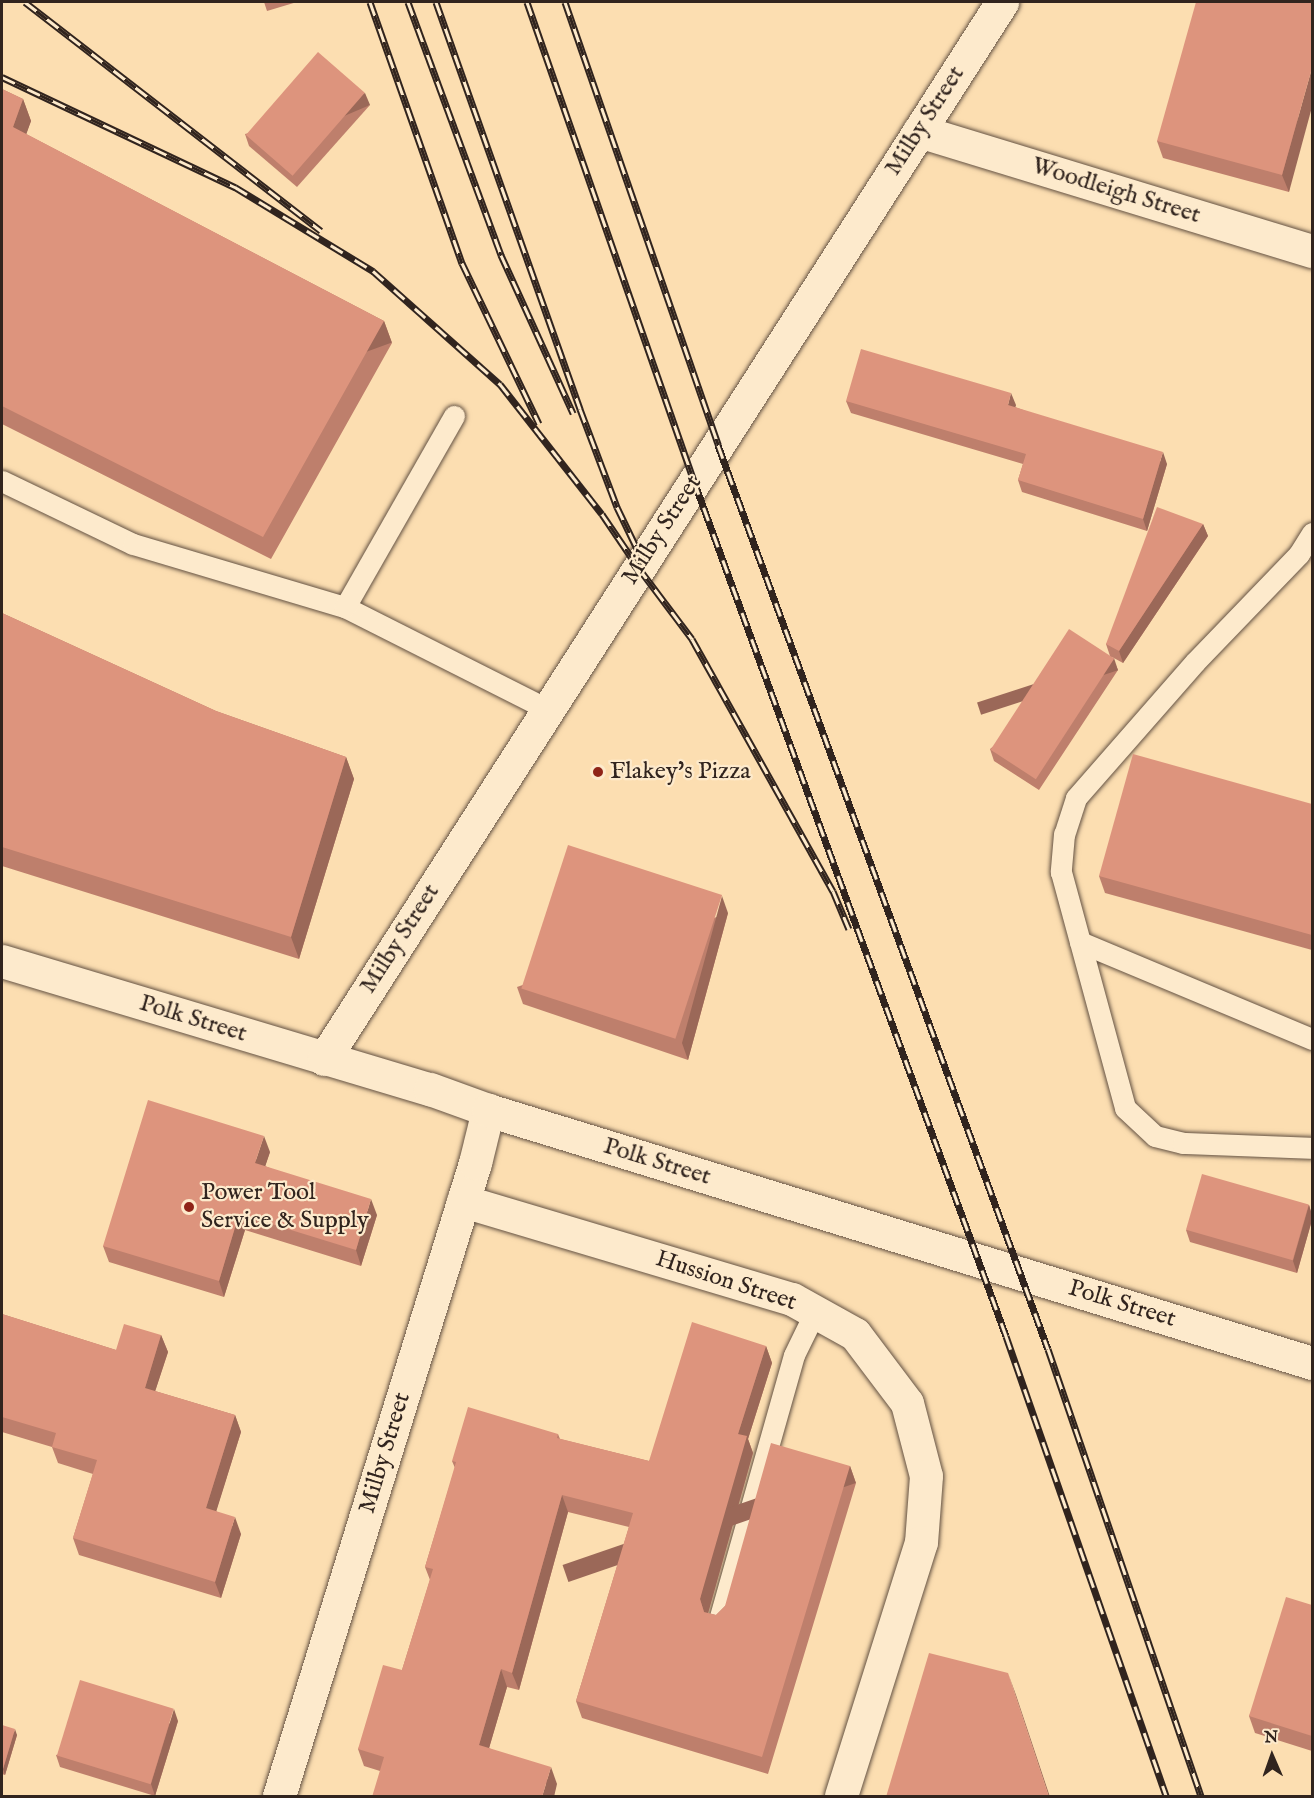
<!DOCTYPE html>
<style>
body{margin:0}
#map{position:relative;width:1314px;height:1798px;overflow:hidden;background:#fcdeb1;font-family:"IM FELL English",serif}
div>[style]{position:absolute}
.roads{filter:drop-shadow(0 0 2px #645243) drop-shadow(0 0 2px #645243)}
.lane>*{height:21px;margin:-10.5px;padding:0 10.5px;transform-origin:10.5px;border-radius:10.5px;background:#fdeacc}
.street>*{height:33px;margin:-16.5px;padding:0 16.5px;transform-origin:16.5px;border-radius:16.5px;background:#fdeacc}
.secondary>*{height:33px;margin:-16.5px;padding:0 16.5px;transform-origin:16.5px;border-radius:16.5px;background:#fdeacc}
.rail>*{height:7px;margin-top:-3.5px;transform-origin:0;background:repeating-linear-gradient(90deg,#fdeacc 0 14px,#31241e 0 28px);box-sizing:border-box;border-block:2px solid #31241e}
.wall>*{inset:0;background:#be7f6c}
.shaded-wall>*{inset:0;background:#9b6858;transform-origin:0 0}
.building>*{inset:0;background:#dd947d;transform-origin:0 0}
.dots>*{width:16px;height:16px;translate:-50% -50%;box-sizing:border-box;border:3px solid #fdeacc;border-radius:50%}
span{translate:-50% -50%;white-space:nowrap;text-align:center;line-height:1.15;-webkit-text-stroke:4.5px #fdeacc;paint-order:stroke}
.street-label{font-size:24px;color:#31241e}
.poi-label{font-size:24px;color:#31241e}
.left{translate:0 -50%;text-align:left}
.frame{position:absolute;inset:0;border:3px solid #31241e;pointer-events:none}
.north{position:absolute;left:1242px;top:1726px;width:60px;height:60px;-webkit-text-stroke:4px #fdeacc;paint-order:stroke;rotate:358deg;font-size:16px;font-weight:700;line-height:24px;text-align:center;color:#31241e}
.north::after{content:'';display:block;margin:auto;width:21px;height:27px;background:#31241e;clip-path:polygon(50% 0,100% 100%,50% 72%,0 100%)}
</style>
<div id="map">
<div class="roads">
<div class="lane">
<div style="left:2px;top:481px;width:145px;rotate:25.7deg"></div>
<div style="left:133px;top:544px;width:221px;rotate:16.6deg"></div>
<div style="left:345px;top:607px;width:226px;rotate:26.8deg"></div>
<div style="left:1312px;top:533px;width:25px;rotate:122deg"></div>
<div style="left:1299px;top:554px;width:150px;rotate:133.9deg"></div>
<div style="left:1195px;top:662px;width:181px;rotate:131.2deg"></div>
<div style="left:1076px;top:798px;width:38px;rotate:108deg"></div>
<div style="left:1064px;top:834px;width:38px;rotate:95deg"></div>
<div style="left:1061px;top:872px;width:245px;rotate:74.8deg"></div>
<div style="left:1125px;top:1108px;width:41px;rotate:43deg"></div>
<div style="left:1155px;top:1136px;width:29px;rotate:14deg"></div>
<div style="left:1183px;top:1143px;width:129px;rotate:2.2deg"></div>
<div style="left:345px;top:607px;width:220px;rotate:-60.3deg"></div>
<div style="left:1080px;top:942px;width:251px;rotate:22.7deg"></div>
<div style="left:719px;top:1620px;width:275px;rotate:-74.2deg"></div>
<div style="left:794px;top:1355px;width:48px;rotate:-64deg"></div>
</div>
<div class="street">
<div style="left:919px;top:131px;width:411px;rotate:17deg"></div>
<div style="left:463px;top:1201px;width:343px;rotate:16.6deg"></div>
<div style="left:792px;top:1299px;width:72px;rotate:29.1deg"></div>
<div style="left:855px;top:1334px;width:86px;rotate:53deg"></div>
<div style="left:907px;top:1403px;width:75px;rotate:75.4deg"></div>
<div style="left:926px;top:1476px;width:66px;rotate:94.3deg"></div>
<div style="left:921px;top:1542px;width:266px;rotate:107.5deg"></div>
<div style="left:279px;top:1796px;width:663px;rotate:-72.8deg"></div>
<div style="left:475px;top:1163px;width:55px;rotate:-76.2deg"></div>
</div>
<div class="secondary">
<div style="left:2px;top:961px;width:447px;rotate:16.7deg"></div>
<div style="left:430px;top:1089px;width:62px;rotate:19.9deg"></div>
<div style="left:488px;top:1110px;width:862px;rotate:17.07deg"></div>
<div style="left:324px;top:1059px;width:1256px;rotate:-57.32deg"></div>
</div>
</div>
<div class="rail">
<div style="left:25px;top:2px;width:374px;rotate:37.7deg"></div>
<div style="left:370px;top:2px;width:277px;rotate:70.6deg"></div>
<div style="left:462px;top:263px;width:178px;rotate:64.4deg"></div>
<div style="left:408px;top:2px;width:270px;rotate:69.8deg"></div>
<div style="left:501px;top:255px;width:174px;rotate:65.5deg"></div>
<div style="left:436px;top:2px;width:432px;rotate:70.5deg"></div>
<div style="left:580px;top:409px;width:105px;rotate:69.3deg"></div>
<div style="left:617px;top:507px;width:62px;rotate:64.3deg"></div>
<div style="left:527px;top:2px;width:507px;rotate:70.78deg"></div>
<div style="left:694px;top:481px;width:910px;rotate:69.95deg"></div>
<div style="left:1006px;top:1336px;width:487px;rotate:70.8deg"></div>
<div style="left:565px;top:2px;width:469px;rotate:70.9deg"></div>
<div style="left:718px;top:445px;width:962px;rotate:69.95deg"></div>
<div style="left:1048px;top:1349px;width:472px;rotate:71.1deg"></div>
<div style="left:2px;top:77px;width:258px;rotate:25.3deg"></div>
<div style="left:235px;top:187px;width:162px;rotate:31.3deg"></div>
<div style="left:373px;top:271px;width:170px;rotate:41.7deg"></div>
<div style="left:500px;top:384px;width:165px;rotate:51.9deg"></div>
<div style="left:602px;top:514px;width:64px;rotate:55.8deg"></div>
<div style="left:638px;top:567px;width:90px;rotate:53.1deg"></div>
<div style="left:692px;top:639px;width:289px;rotate:60.8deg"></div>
<div style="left:833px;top:891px;width:41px;rotate:67.2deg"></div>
</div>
<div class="wall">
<div style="clip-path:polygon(264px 2px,297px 2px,267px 11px)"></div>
<div style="clip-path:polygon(1312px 2px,1289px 192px,1163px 158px,1157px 141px)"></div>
<div style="clip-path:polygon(2px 89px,23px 99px,31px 121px,26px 134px,384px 321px,392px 343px,271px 559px,2px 424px)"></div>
<div style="clip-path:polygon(370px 105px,297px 187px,249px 146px,245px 134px)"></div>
<div style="clip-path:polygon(846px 401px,1016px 405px,1015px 407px,1167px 464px,1147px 531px,1022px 492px,1018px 480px,1023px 464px,851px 413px)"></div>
<div style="clip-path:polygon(1203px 524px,1208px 536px,1123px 663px,1112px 657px,1118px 670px,1039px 790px,994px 761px,990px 749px,1110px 656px,1106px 644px)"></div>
<div style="clip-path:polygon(2px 613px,216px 711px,346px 757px,354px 779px,299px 959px,2px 866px)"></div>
<div style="clip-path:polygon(1312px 804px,1312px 950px,1105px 893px,1099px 876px)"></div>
<div style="clip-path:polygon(728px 913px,688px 1060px,523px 1004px,517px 987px)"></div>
<div style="clip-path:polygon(270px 1152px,265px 1166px,377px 1215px,361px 1266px,245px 1230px,224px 1297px,109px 1262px,103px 1246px)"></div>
<div style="clip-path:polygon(1309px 1205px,1312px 1215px,1312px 1220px,1297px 1273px,1190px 1242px,1186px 1230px)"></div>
<div style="clip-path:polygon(2px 1314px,116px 1350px,161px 1335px,168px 1352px,155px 1391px,235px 1415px,241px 1432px,216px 1511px,241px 1534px,221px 1598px,79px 1555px,73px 1538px,93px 1474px,58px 1463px,52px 1447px,2px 1432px)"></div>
<div style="clip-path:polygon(766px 1346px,772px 1363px,748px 1439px,753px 1453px,708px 1613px,716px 1615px,725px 1606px,850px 1466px,856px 1483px,768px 1774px,582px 1718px,576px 1701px,629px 1527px,568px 1512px,519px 1690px,507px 1687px,489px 1748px,557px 1784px,380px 1771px,364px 1766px,358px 1749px,402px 1670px,430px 1580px,425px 1567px,455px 1468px,452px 1461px,558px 1434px,560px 1439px,649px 1461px)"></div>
<div style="clip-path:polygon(1312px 1605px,1312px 1751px,1255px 1733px,1249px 1716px)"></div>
<div style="clip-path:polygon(178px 1721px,155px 1796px,60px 1767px,56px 1755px)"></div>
<div style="clip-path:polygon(2px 1725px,17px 1735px,5px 1775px,2px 1774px)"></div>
</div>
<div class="shaded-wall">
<div style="clip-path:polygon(1312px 68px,1312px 107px,1289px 192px,1282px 175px)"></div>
<div style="left:365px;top:93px;width:13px;height:110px;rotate:67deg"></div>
<div style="clip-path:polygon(23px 99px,31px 121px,21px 149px,13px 127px)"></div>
<div style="left:384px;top:321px;width:23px;height:248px;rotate:70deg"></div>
<div style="clip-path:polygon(1011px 393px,1016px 405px,1012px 417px,1008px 405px)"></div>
<div style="clip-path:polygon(1163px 452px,1167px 464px,1147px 531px,1143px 519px)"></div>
<div style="clip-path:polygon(1203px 524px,1208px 536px,1123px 663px,1119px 651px)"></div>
<div style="left:1114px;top:658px;width:13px;height:144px;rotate:72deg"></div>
<div style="clip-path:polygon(346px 757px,354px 779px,299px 959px,291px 937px)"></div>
<div style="clip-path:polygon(722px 896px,728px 913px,688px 1060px,682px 1043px)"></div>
<div style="clip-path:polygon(264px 1136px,270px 1152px,261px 1179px,255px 1163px)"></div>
<div style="clip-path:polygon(371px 1199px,377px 1215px,361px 1266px,356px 1250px)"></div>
<div style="clip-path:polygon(1309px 1205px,1312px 1215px,1312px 1220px,1297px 1273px,1293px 1261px)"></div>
<div style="clip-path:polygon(239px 1214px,245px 1230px,224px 1297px,219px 1281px)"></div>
<div style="clip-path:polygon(161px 1335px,168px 1352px,151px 1404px,145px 1388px)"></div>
<div style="clip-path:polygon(766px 1346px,772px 1363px,748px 1439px,753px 1453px,707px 1617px,704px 1612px,700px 1599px,738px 1434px)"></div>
<div style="clip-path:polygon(235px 1415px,241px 1432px,212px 1525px,206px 1508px)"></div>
<div style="left:850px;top:1466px;width:18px;height:304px;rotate:71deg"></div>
<div style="clip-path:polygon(562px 1495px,568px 1512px,519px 1690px,512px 1673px)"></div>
<div style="clip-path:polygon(235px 1517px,241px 1534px,221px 1598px,215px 1582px)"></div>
<div style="clip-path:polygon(501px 1669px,507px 1687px,485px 1762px,479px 1745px)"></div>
<div style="clip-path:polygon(1008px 1673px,1016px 1695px,1050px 1797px,1049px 1797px)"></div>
<div style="clip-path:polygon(174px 1709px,178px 1721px,155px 1796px,151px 1784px)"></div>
<div style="clip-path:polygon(15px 1729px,17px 1735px,5px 1775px,3px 1769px)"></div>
<div style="clip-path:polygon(551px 1767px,557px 1784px,554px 1797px,542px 1797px)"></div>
</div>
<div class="building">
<div style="clip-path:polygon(1196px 2px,1312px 2px,1312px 68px,1282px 175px,1157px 141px)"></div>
<div style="left:318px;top:52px;width:62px;height:110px;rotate:41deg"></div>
<div style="clip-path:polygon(2px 89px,23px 99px,13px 127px,384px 321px,263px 537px,2px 406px)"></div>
<div style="clip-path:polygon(861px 349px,1011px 393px,1008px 405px,1163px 452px,1143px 519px,1018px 480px,1026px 454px,846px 401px)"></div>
<div style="clip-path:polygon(1157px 507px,1203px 524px,1119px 651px,1106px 644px)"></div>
<div style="clip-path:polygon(2px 613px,216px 711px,346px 757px,291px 937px,2px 847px)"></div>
<div style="left:1069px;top:629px;width:54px;height:144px;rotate:33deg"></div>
<div style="clip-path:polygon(1133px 754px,1312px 804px,1312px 935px,1099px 876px)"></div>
<div style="left:568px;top:845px;width:162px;height:151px;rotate:18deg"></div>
<div style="clip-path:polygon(148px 1100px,264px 1136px,255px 1163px,371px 1199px,356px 1250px,239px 1214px,219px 1281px,103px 1246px)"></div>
<div style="left:1202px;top:1174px;width:111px;height:58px;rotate:16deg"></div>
<div style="clip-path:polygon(2px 1314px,116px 1350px,124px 1324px,161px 1335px,145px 1388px,235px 1415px,206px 1508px,235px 1517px,215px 1582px,73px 1538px,97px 1460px,52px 1447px,56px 1433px,2px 1417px)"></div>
<div style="clip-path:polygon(692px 1322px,766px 1346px,738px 1434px,747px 1436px,700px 1599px,704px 1612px,716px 1615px,725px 1606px,771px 1443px,850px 1466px,762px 1757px,576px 1701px,633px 1513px,562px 1495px,512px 1673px,501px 1669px,479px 1745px,551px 1767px,542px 1797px,372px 1797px,384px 1757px,358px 1749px,383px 1665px,402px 1670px,433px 1569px,425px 1567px,456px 1462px,452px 1461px,468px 1407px,558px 1434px,557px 1438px,649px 1461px)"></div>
<div style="clip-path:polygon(1286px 1597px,1312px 1605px,1312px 1736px,1249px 1716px)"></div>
<div style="clip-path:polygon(929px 1653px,1008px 1673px,1049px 1797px,886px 1797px)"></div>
<div style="left:80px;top:1680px;width:98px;height:79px;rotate:17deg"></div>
<div style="clip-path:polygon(2px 1725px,15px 1729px,3px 1769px,2px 1769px)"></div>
</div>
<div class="dots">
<div style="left:598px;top:772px;background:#8f2418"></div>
<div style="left:189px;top:1207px;background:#8f2418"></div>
</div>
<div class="street-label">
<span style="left:925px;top:121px;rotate:-57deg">Milby Street</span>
<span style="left:1116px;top:191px;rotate:17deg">Woodleigh Street</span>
<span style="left:662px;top:530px;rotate:-57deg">Milby Street</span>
<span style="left:400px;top:939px;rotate:-57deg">Milby Street</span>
<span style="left:193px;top:1019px;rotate:17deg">Polk Street</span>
<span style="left:657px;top:1162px;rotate:17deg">Polk Street</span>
<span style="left:726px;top:1281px;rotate:18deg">Hussion Street</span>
<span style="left:1122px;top:1304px;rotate:17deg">Polk Street</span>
<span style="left:385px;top:1453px;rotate:-73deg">Milby Street</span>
</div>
<div class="poi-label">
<span class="left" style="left:610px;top:772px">Flakey's Pizza</span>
<span class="left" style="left:201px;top:1207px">Power Tool<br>Service &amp; Supply</span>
</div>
<div class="frame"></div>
<div class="north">N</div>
</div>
